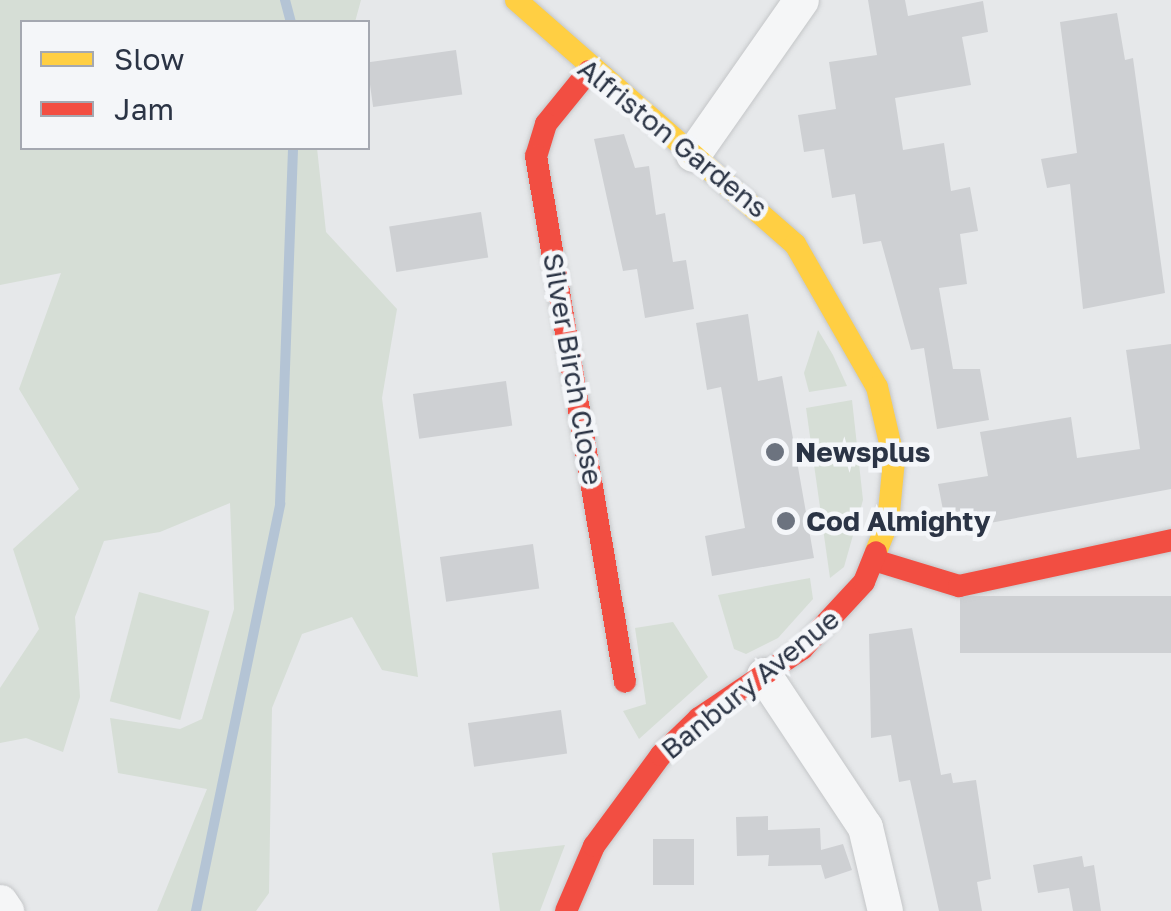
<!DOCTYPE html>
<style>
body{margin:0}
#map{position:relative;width:1171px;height:911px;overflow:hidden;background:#e6e8ea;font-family:"Golos Text",sans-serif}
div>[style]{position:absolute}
.green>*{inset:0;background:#d6ded6;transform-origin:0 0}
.stream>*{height:10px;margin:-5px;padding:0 5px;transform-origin:5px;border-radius:5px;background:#b4c4d5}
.building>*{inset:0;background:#ced0d3;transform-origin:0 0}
.roads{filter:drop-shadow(0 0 2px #c4c6c8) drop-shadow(0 0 2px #c4c6c8)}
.street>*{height:35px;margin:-17.5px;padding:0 17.5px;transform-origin:17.5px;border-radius:17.5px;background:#f5f6f7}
.slow>*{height:22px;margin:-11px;padding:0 11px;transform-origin:11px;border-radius:11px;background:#ffcf43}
.jam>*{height:22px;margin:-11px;padding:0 11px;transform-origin:11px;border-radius:11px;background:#f24e42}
.dots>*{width:28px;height:28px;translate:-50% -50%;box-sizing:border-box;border:5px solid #f4f6f9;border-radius:50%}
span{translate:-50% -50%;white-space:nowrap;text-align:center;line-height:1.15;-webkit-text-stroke:9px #f4f6f9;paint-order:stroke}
.street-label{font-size:28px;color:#2b3445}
.poi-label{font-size:28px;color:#2b3445;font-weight:700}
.left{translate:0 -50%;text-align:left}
.legend{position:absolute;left:20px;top:20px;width:350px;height:130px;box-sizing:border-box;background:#f4f6f9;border:2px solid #a4a8b1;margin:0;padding:12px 18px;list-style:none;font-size:30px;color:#2b3445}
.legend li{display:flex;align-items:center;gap:20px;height:50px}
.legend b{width:50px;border:2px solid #a4a8b1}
</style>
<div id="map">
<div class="green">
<div style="clip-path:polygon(0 0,361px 0,355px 22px,22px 22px,22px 148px,317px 148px,326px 232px,397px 309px,382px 398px,418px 677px,382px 670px,352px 617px,302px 634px,272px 708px,269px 893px,256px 911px,157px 911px,207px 789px,118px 773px,110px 718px,180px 729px,202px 719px,234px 609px,230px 503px,160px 532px,104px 541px,75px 617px,80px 697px,63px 752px,26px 738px,0 743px,0 688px,39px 629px,13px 549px,79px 489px,19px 389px,61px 273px,0 285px)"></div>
<div style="clip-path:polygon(818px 330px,833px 355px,847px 386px,809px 392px,804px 373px)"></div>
<div style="clip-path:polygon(852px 400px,863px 500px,844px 567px,830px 578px,806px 408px)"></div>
<div style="clip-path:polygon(810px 578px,813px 599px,778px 638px,746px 654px,734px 649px,718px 595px)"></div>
<div style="left:139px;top:592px;width:73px;height:113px;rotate:15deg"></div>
<div style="clip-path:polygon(673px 622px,708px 677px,639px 739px,623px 711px,646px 704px,635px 628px)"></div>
<div style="clip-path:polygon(565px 845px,540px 911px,500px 911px,492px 853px)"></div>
</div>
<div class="stream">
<div style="left:285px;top:0;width:23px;rotate:75deg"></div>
<div style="left:196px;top:911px;width:416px;rotate:-78.3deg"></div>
<div style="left:280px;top:504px;width:356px;rotate:-87.9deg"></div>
</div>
<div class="building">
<div style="clip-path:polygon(868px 0,905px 0,908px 16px,983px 1px,988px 32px,962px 37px,971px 85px,895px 98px,903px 150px,944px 143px,951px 191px,970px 187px,978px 231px,960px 234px,967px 284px,939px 288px,953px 369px,980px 369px,989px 420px,937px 429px,924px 348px,911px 350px,881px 241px,863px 244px,855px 194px,832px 198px,824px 149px,804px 152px,798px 115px,836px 109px,829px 62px,877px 55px)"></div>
<div style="clip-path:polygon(1117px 13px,1125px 60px,1133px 58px,1165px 293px,1083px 309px,1070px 184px,1047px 188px,1041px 159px,1077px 153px,1060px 22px)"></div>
<div style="left:456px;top:50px;width:45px;height:90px;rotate:82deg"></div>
<div style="clip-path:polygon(624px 134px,635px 168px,649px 166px,656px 215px,665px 213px,673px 262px,686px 260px,694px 309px,645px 318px,637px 269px,623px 271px,594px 139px)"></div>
<div style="left:481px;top:212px;width:46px;height:93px;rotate:81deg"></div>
<div style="clip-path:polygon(748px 314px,758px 381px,782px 376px,814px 558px,712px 576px,705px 536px,745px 528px,721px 387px,707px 390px,696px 323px)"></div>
<div style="clip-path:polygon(1171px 344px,1171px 489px,947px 531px,938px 484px,988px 476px,980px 432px,1071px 417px,1077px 458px,1140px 449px,1126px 350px)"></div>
<div style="left:506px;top:381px;width:45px;height:94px;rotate:82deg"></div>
<div style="left:533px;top:544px;width:45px;height:94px;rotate:82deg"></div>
<div style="left:1171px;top:596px;width:57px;height:211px;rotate:90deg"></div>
<div style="clip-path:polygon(912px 628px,941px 775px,951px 773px,953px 783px,976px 780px,991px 879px,977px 882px,982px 911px,939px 911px,910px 780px,899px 782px,891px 735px,871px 738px,869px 634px)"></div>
<div style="left:561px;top:710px;width:44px;height:94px;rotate:82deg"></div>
<div style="clip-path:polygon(768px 816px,768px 830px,820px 828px,821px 850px,843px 844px,852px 870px,825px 879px,821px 865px,768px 866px,769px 855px,737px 856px,736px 817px)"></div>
<div style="left:653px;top:839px;width:41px;height:46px"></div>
<div style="clip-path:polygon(1082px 856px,1084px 867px,1094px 865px,1101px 911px,1073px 911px,1069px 888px,1038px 893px,1033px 865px)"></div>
</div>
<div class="roads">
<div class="street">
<div style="left:693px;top:154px;width:188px;rotate:-55deg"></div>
<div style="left:764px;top:675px;width:182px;rotate:56.4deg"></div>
<div style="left:865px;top:827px;width:86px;rotate:76.6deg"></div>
<div style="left:0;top:902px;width:11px;rotate:56deg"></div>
</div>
<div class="slow">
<div style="left:516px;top:0;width:371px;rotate:41.2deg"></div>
<div style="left:795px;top:244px;width:165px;rotate:60.2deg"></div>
<div style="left:877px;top:387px;width:75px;rotate:76.9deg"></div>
<div style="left:894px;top:460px;width:62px;rotate:95.5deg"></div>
<div style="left:888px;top:522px;width:32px;rotate:112deg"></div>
</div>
<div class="jam">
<div style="left:589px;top:71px;width:68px;rotate:129.1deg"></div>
<div style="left:546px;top:124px;width:34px;rotate:107deg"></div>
<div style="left:536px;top:156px;width:533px;rotate:80.4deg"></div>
<div style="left:877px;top:561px;width:86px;rotate:17deg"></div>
<div style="left:959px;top:586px;width:217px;rotate:-12.2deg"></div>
<div style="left:566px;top:911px;width:71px;rotate:-66.7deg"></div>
<div style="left:594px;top:846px;width:113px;rotate:-53.6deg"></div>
<div style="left:661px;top:755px;width:53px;rotate:-44.2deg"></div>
<div style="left:699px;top:718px;width:124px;rotate:-33.8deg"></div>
<div style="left:802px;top:649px;width:91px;rotate:-47.2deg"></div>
<div style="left:864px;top:582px;width:32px;rotate:-68deg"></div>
</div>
</div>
<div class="dots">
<div style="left:775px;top:452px;background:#6c737f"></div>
<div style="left:786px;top:521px;background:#6c737f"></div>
</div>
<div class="street-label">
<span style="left:673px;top:138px;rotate:39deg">Alfriston Gardens</span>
<span style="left:573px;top:369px;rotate:80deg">Silver Birch Close</span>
<span style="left:750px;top:684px;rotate:-39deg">Banbury Avenue</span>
</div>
<div class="poi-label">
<span class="left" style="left:795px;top:452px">Newsplus</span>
<span class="left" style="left:806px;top:521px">Cod Almighty</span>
</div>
<ul class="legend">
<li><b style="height:12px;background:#ffcf43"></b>Slow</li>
<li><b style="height:12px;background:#f24e42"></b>Jam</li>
</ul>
</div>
